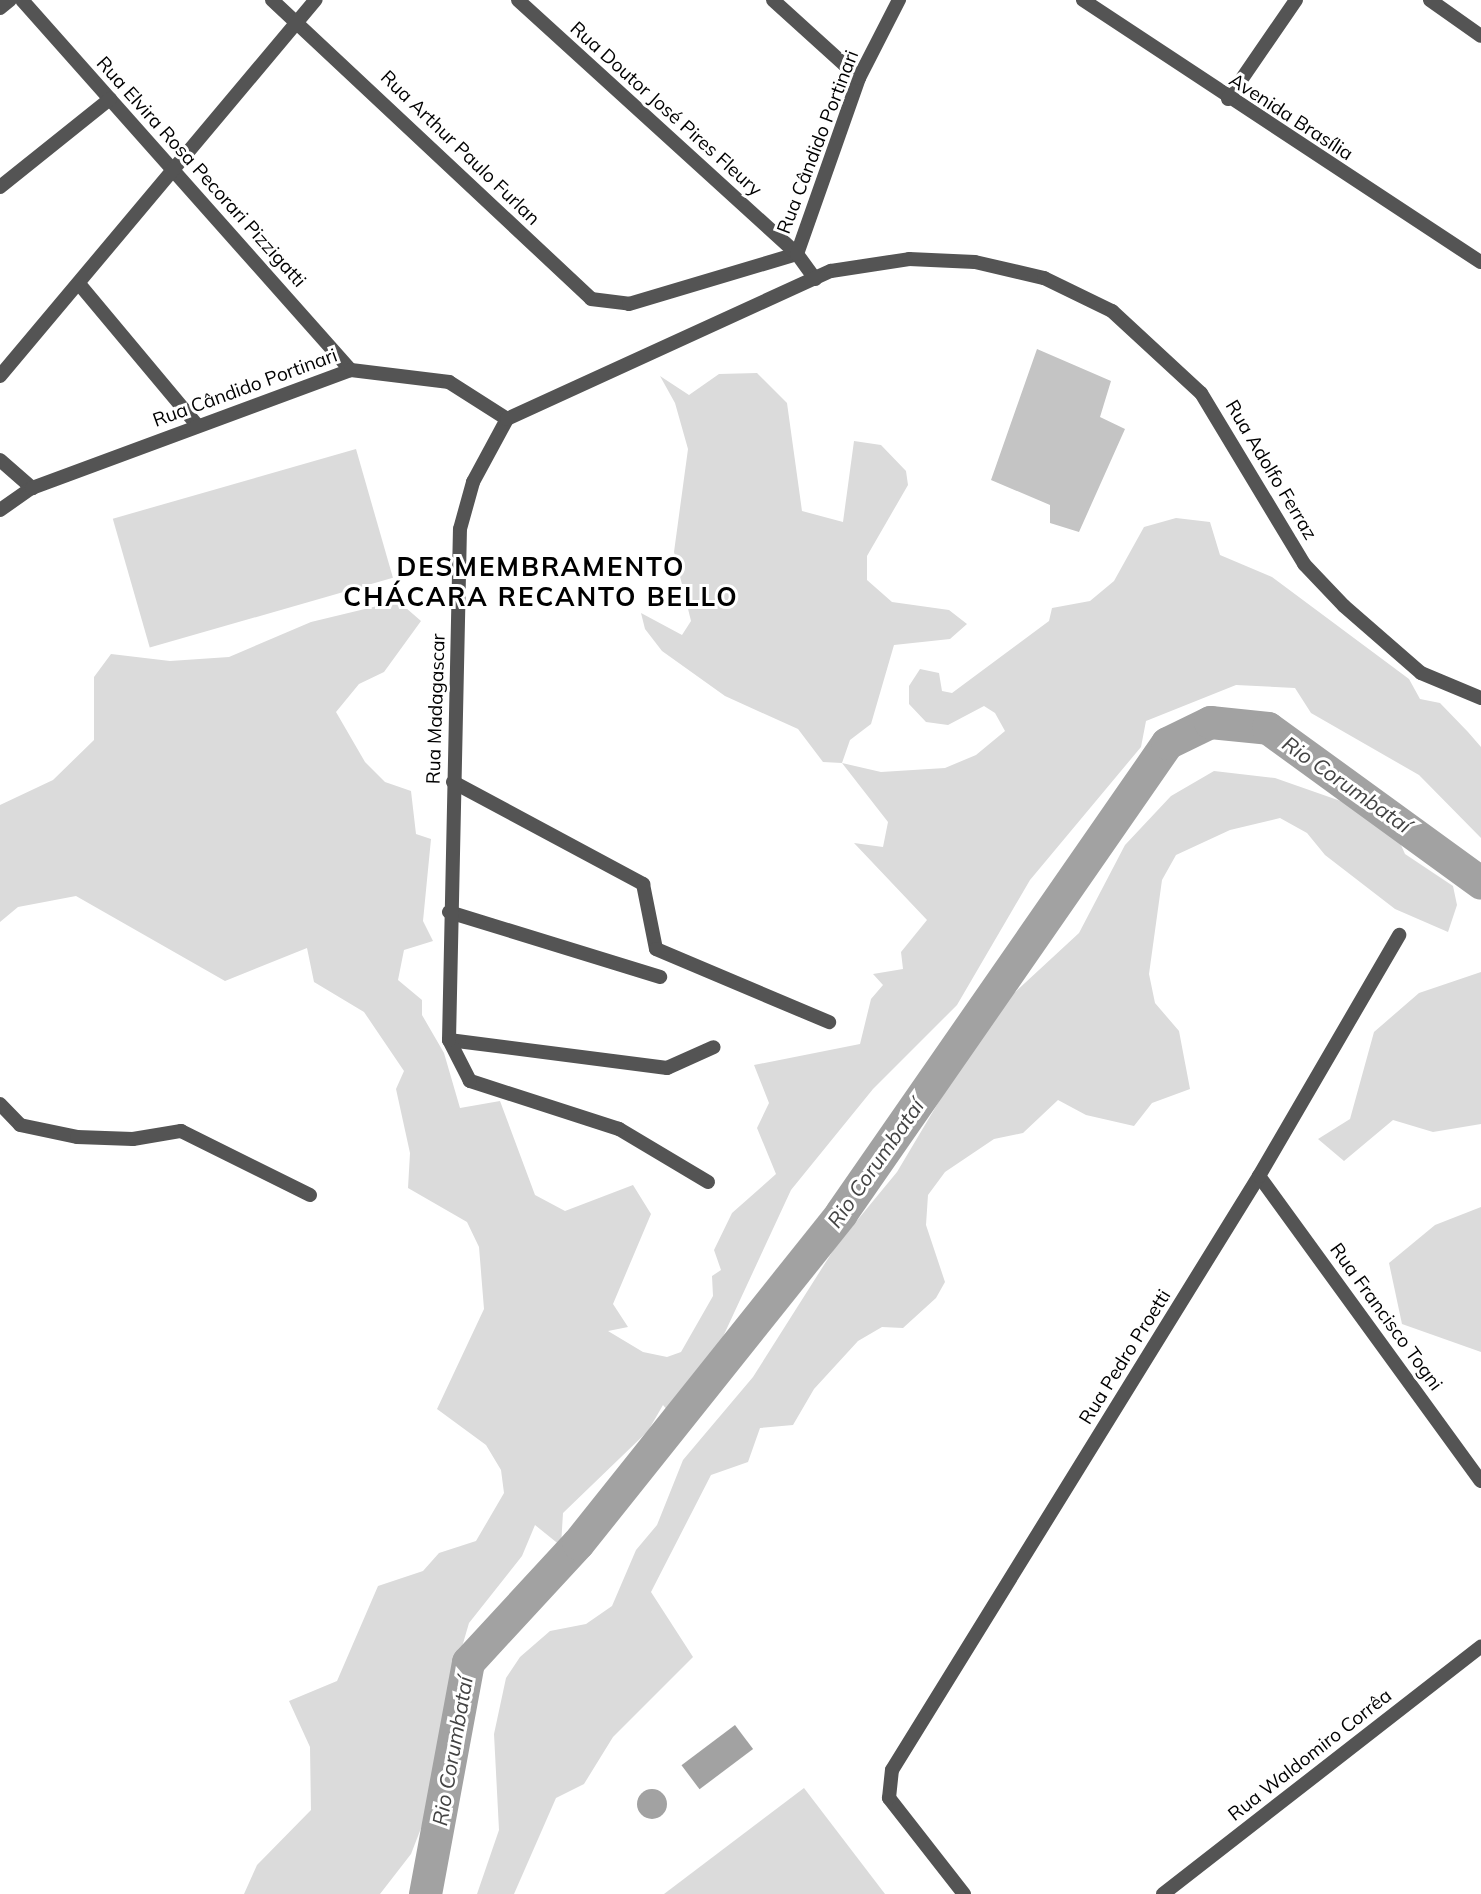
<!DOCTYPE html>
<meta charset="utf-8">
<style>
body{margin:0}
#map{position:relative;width:1481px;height:1894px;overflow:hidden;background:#fff;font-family:Mulish,sans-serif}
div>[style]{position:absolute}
.green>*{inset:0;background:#dbdbdb;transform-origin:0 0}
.water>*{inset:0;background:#a2a2a2;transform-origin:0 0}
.round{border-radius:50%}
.river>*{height:33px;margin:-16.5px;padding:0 16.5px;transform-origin:16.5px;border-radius:16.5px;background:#a2a2a2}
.building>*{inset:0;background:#c4c4c4}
.street>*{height:14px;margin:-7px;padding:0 7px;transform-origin:7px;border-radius:7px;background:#545454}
span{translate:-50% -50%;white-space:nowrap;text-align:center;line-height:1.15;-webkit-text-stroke:6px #fff;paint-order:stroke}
.street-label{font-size:19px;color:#000}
.water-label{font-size:21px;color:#434343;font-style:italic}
.district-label{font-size:26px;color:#000;font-weight:700;letter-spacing:2px}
</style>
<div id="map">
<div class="green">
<div style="clip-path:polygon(757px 373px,787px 403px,802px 511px,843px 522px,854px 441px,881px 445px,906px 471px,908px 485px,867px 556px,867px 580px,892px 602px,949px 610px,967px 624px,950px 639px,894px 645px,871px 724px,850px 740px,842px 763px,881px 772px,945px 768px,976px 755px,1005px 731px,995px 713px,984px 706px,948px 725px,926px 722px,909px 704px,909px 686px,920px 669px,939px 673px,942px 691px,952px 693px,1049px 621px,1052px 608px,1090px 601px,1114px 581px,1144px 527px,1176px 518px,1210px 522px,1220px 555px,1272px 577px,1409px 679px,1420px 699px,1440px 703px,1468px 732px,1481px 747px,1481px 838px,1419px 775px,1311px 713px,1295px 688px,1236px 685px,1146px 721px,1141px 747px,1030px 880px,957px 1005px,873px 1089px,791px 1190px,715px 1354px,671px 1415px,663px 1405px,648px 1431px,563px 1513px,561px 1546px,535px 1525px,522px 1556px,469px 1623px,447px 1698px,432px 1800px,411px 1854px,380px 1894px,244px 1894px,257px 1865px,311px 1810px,310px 1747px,289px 1701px,337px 1681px,378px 1586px,423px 1571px,439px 1553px,476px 1541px,504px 1493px,501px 1470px,486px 1445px,437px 1409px,484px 1309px,479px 1247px,467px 1222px,408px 1188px,410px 1153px,396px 1089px,404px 1071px,364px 1012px,314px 982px,307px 948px,225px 981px,76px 896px,18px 907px,0 922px,0 805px,53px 780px,94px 740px,94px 677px,111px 654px,170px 661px,229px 657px,311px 622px,398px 601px,421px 621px,384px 672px,359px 684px,336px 712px,365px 762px,385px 782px,411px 791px,416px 834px,431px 839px,423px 921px,433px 941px,404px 950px,398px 980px,422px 1000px,422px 1015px,444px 1053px,460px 1108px,500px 1101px,535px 1195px,565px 1211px,633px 1185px,651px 1214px,613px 1304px,628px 1327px,608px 1331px,643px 1352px,667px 1357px,681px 1352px,713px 1296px,712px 1276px,721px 1270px,714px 1250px,732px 1213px,776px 1174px,757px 1128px,769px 1103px,754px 1065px,860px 1044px,871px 999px,883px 985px,873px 974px,903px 969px,901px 952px,927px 920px,854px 843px,883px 847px,888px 822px,842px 763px,823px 762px,798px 729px,725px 696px,662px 651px,645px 629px,641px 613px,682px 635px,691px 621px,674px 552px,688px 449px,675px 403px,660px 376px,689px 395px,719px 374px)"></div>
<div style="left:356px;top:449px;width:134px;height:253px;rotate:74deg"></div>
<div style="clip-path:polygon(1214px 771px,1275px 778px,1389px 818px,1405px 854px,1453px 886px,1457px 905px,1448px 932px,1395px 909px,1325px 855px,1307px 833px,1280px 818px,1230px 830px,1176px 855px,1162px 880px,1149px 974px,1155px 1003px,1179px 1031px,1190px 1089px,1152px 1103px,1134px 1126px,1086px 1115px,1058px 1100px,1023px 1133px,994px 1139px,945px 1172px,928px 1195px,926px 1225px,945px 1282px,936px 1298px,903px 1328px,882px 1327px,858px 1341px,814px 1389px,793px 1425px,760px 1428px,748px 1462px,711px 1475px,651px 1592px,693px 1657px,613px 1737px,584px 1784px,556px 1798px,514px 1894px,477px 1894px,499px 1830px,494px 1734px,506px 1678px,520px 1657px,550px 1631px,586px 1624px,612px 1606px,636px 1550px,657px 1525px,683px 1460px,753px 1377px,836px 1246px,897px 1172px,969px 1051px,1012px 995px,1079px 933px,1125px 845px,1171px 796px)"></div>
<div style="clip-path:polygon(1481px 972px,1481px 1124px,1433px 1132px,1393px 1120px,1344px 1161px,1318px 1139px,1350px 1119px,1374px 1032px,1419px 993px)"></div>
<div style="clip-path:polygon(1481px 1207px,1481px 1352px,1402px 1324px,1389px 1263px,1435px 1225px)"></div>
<div style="clip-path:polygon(804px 1788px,885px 1894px,664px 1894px)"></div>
</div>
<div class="water">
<div style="left:735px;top:1725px;width:30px;height:67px;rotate:53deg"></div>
<div class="round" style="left:637px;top:1789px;width:30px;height:30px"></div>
</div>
<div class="river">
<div style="left:425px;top:1894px;width:236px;rotate:-79.5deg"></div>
<div style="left:468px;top:1662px;width:162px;rotate:-47.3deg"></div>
<div style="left:578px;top:1543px;width:422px;rotate:-51.4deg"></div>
<div style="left:841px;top:1213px;width:572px;rotate:-55.25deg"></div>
<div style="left:1167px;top:743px;width:48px;rotate:-26deg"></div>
<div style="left:1210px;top:722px;width:58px;rotate:5.9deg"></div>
<div style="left:1268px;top:728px;width:263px;rotate:36deg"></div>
</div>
<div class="building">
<div style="clip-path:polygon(1037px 349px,1111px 381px,1100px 417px,1125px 429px,1079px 532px,1050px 523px,1050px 505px,991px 480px)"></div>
</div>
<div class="street">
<div style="left:22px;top:0;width:495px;rotate:48.4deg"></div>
<div style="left:272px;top:0;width:437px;rotate:43.1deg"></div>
<div style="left:591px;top:299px;width:38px;rotate:7deg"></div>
<div style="left:629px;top:304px;width:175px;rotate:-16.6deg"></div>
<div style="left:518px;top:0;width:377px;rotate:42.3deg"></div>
<div style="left:797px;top:254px;width:31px;rotate:54deg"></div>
<div style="left:773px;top:0;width:116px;rotate:42.2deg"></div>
<div style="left:1083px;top:0;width:476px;rotate:33.4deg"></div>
<div style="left:1430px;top:0;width:62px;rotate:35.2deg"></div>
<div style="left:0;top:8px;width:13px;rotate:-39deg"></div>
<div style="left:1228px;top:99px;width:120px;rotate:-55.5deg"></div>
<div style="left:0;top:187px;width:141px;rotate:-38.7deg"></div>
<div style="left:797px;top:254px;width:187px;rotate:-70.6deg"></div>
<div style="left:859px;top:78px;width:88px;rotate:-62.9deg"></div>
<div style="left:80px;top:285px;width:182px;rotate:50.1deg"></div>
<div style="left:0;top:376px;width:491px;rotate:-50deg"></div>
<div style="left:0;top:460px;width:43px;rotate:41.2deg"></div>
<div style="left:0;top:510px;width:39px;rotate:-35deg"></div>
<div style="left:32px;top:488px;width:340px;rotate:-20.3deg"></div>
<div style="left:351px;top:370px;width:99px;rotate:7deg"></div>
<div style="left:449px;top:382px;width:69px;rotate:32.5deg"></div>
<div style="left:453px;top:782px;width:216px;rotate:28.2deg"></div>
<div style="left:643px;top:884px;width:66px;rotate:78.7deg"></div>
<div style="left:656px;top:949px;width:188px;rotate:22.9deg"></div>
<div style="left:449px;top:912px;width:221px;rotate:17.1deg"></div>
<div style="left:449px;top:1040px;width:220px;rotate:7.3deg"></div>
<div style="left:667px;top:1068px;width:51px;rotate:-24.1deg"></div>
<div style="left:0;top:1104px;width:29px;rotate:46deg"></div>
<div style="left:20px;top:1125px;width:58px;rotate:11.9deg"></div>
<div style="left:77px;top:1137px;width:56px;rotate:2deg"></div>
<div style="left:133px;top:1139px;width:49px;rotate:-9.5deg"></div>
<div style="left:181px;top:1131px;width:144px;rotate:26.4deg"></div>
<div style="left:1259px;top:1176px;width:377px;rotate:54deg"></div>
<div style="left:708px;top:1182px;width:104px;rotate:-149.2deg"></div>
<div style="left:619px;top:1129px;width:157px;rotate:-162.1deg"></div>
<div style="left:470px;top:1081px;width:46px;rotate:-117.1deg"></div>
<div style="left:449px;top:1040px;width:511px;rotate:-88.77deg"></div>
<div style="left:460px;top:529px;width:49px;rotate:-74.5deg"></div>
<div style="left:473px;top:482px;width:72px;rotate:-61.6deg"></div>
<div style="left:507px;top:419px;width:356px;rotate:-24.6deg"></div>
<div style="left:831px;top:271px;width:79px;rotate:-8.7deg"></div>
<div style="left:909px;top:259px;width:66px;rotate:2.6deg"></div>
<div style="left:975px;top:262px;width:71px;rotate:13.1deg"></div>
<div style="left:1044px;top:278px;width:76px;rotate:25.9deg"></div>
<div style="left:1112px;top:311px;width:121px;rotate:42.7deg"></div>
<div style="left:1201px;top:393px;width:200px;rotate:58.9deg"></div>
<div style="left:1304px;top:564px;width:58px;rotate:46.4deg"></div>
<div style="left:1344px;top:606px;width:102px;rotate:41deg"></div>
<div style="left:1421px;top:673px;width:65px;rotate:22.6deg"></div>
<div style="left:964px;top:1894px;width:122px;rotate:-128deg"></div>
<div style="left:889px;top:1798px;width:28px;rotate:-84deg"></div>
<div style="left:892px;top:1770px;width:698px;rotate:-58.29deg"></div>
<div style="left:1259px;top:1176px;width:279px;rotate:-59.8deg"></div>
<div style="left:1163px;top:1894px;width:403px;rotate:-37.9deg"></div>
</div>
<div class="street-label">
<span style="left:666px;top:109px;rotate:42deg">Rua Doutor José Pires Fleury</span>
<span style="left:1291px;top:117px;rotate:33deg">Avenida Brasília</span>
<span style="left:818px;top:142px;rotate:-69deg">Rua Cândido Portinari</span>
<span style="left:460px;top:148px;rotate:44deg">Rua Arthur Paulo Furlan</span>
<span style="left:201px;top:172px;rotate:48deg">Rua Elvira Rosa Pecorari Pizzigatti</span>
<span style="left:245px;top:388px;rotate:-20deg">Rua Cândido Portinari</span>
<span style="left:1271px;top:470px;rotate:59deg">Rua Adolfo Ferraz</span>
<span style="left:436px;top:709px;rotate:-88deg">Rua Madagascar</span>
<span style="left:1386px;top:1317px;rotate:54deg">Rua Francisco Togni</span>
<span style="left:1125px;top:1357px;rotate:-58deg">Rua Pedro Proetti</span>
<span style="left:1310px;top:1755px;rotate:-38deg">Rua Waldomiro Corrêa</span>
</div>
<div class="water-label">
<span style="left:1347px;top:784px;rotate:35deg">Rio Corumbataí</span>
<span style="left:875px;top:1163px;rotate:-55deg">Rio Corumbataí</span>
<span style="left:452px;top:1751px;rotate:-80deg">Rio Corumbataí</span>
</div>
<div class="district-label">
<span style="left:541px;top:582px">DESMEMBRAMENTO<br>CHÁCARA RECANTO BELLO</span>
</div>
</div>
